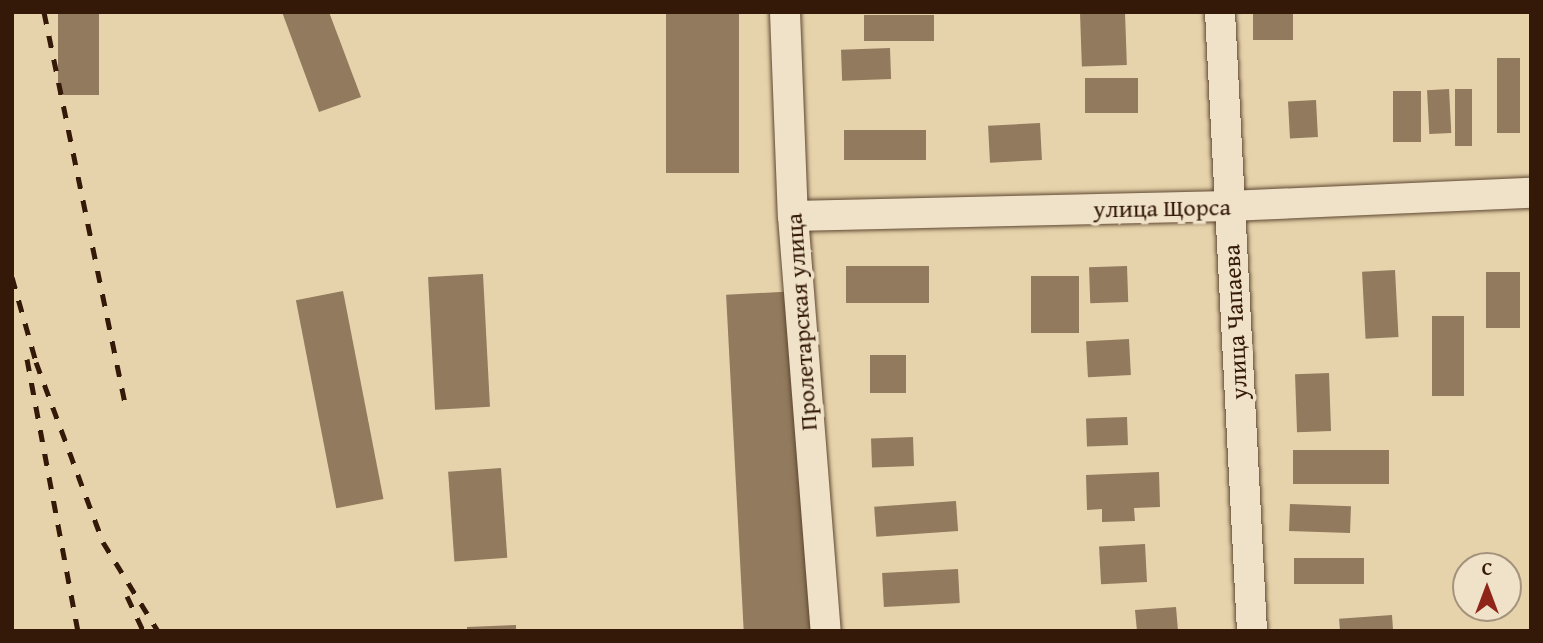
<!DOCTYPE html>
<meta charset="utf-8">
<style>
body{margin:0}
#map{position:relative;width:1543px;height:643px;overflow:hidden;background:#e6d3ab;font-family:"Gentium Book Plus",serif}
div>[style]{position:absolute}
.building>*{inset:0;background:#917a5d;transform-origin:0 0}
.roads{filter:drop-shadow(0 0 2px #604832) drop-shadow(0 0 2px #604832)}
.street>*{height:30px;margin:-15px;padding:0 15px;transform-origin:15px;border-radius:15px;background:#efe2c8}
.rail>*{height:5px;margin-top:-2.5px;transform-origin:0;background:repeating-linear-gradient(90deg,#341909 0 12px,transparent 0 24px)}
span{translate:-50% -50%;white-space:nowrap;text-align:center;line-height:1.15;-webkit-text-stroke:7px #efe2c8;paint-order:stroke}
.street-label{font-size:24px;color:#341909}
.frame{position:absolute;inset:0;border:14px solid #341909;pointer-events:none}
.north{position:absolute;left:1452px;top:552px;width:70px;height:70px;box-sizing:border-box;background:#efe2c8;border:2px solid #a4927c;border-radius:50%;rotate:0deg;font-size:19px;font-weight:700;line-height:28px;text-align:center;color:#341909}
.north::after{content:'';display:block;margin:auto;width:24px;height:32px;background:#8f2418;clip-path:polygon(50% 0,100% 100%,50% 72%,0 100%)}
</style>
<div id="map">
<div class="building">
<div style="left:58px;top:12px;width:41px;height:83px"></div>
<div style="clip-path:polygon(282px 12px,329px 12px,361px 97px,319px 112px)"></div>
<div style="left:666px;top:12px;width:73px;height:161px"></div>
<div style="left:1125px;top:12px;width:53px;height:45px;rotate:88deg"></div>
<div style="left:1253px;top:12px;width:40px;height:28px"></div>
<div style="left:864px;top:15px;width:70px;height:26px"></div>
<div style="left:890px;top:48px;width:31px;height:49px;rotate:88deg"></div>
<div style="left:1497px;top:58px;width:23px;height:75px"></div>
<div style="left:1085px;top:78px;width:53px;height:35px"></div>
<div style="left:1449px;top:89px;width:44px;height:22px;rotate:87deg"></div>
<div style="left:1455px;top:89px;width:17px;height:57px"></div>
<div style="left:1393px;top:91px;width:28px;height:51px"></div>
<div style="left:1316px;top:100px;width:37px;height:28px;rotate:87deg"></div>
<div style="left:1040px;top:123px;width:37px;height:52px;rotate:87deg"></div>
<div style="left:926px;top:130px;width:30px;height:82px;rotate:90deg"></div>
<div style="left:846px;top:266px;width:83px;height:37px"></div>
<div style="left:1127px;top:266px;width:36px;height:38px;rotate:88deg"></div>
<div style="left:1395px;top:270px;width:67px;height:33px;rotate:87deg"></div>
<div style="left:1486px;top:272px;width:34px;height:56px"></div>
<div style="left:483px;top:274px;width:133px;height:55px;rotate:87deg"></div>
<div style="left:1031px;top:276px;width:48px;height:57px"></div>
<div style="left:343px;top:291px;width:212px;height:48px;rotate:79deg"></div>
<div style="left:798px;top:291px;width:340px;height:72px;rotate:87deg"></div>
<div style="left:1432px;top:316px;width:32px;height:80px"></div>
<div style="left:1129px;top:339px;width:36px;height:43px;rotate:87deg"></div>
<div style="left:870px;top:355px;width:36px;height:38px"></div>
<div style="left:1329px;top:373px;width:58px;height:34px;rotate:88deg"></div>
<div style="left:1127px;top:417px;width:28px;height:41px;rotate:88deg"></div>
<div style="left:913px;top:437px;width:29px;height:42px;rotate:88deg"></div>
<div style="left:1293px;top:450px;width:96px;height:34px"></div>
<div style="left:501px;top:468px;width:90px;height:53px;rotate:86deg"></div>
<div style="clip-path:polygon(1159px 472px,1160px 507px,1134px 508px,1135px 521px,1102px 522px,1102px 509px,1087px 510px,1086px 475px)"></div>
<div style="left:956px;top:501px;width:30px;height:82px;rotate:86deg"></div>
<div style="left:1290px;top:504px;width:61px;height:27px;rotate:2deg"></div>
<div style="left:1145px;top:544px;width:38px;height:46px;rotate:87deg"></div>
<div style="left:1294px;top:558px;width:70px;height:26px"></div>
<div style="left:958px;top:569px;width:34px;height:76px;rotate:87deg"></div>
<div style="clip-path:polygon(1176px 607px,1178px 631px,1137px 631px,1135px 610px)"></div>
<div style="left:1392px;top:615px;width:16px;height:53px;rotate:86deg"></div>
<div style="clip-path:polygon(516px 625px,516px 631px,467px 631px,467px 627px)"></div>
</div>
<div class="roads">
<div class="street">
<div style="left:785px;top:12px;width:204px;rotate:87.8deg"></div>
<div style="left:793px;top:216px;width:416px;rotate:85.5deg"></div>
<div style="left:1220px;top:12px;width:620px;rotate:87.04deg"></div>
<div style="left:793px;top:216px;width:436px;rotate:-1.3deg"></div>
<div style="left:1229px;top:206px;width:302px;rotate:-2.5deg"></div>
</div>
</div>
<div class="rail">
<div style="left:44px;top:12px;width:405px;rotate:78.3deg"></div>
<div style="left:12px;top:277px;width:88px;rotate:74.2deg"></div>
<div style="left:36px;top:362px;width:192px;rotate:69.6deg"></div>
<div style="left:103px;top:542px;width:105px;rotate:58.3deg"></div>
<div style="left:27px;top:359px;width:277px;rotate:79.4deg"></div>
<div style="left:127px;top:596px;width:38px;rotate:65deg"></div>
</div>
<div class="street-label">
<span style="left:1162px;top:208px;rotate:-1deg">улица Щорса</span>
<span style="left:801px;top:322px;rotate:-94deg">Пролетарская улица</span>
<span style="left:1235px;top:322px;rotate:-93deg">улица Чапаева</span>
</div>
<div class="frame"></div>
<div class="north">С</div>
</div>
